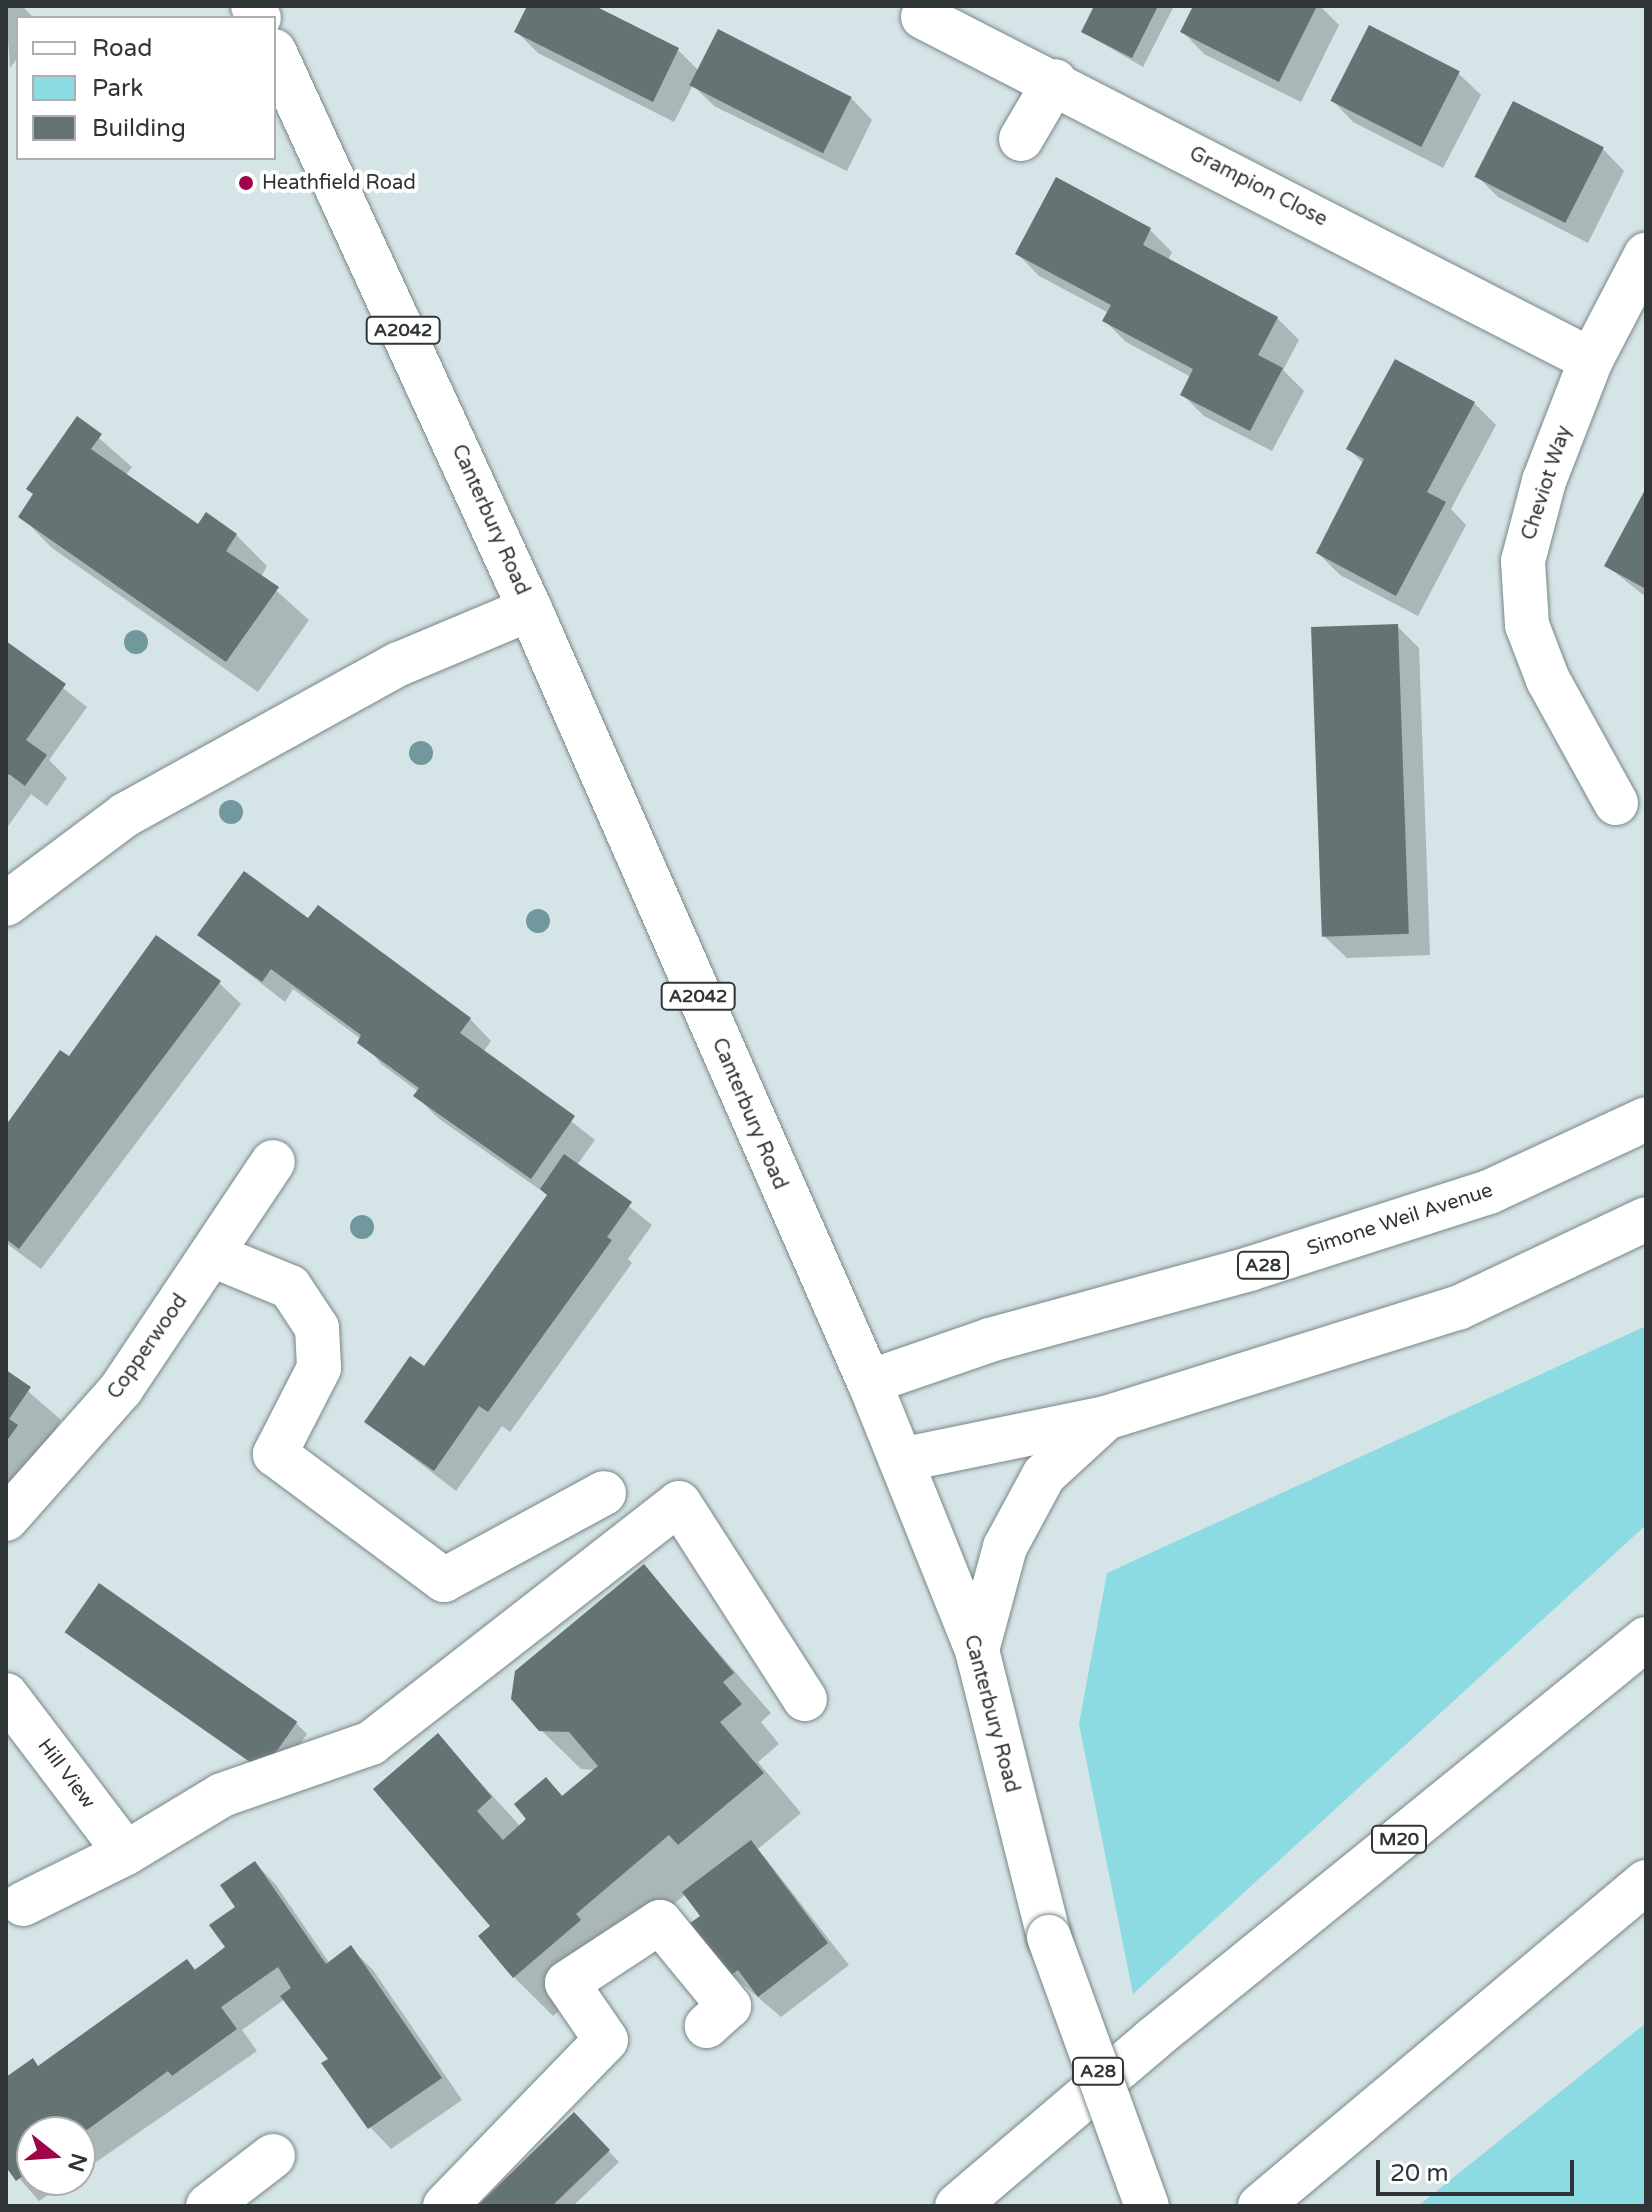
<!DOCTYPE html>
<style>
body{margin:0}
#map{position:relative;width:1652px;height:2212px;overflow:hidden;background:#d5e4e6;font-family:"Varela Round",sans-serif}
div>[style]{position:absolute}
.green>*{inset:0;background:#8cdbe3}
.shadow>*{inset:0;background:#0003}
.building>*{inset:0;background:#667374;transform-origin:0 0}
.roads{filter:drop-shadow(0 0 2px #798687) drop-shadow(0 0 2px #798687)}
.minor>*{height:44px;margin:-22px;padding:0 22px;transform-origin:22px;border-radius:22px;background:#fff}
.major>*{height:44px;margin:-22px;padding:0 22px;transform-origin:22px;border-radius:22px;background:#fff}
.highway>*{height:44px;margin:-22px;padding:0 22px;transform-origin:22px;border-radius:22px;background:#fff}
.bridges{filter:drop-shadow(0 0 2px #798687) drop-shadow(0 0 2px #798687)}
.highway-bridge>*{height:44px;margin:-22px;padding:0 22px;transform-origin:22px;border-radius:22px;background:#fff}
.trees>*{width:24px;height:24px;margin:-12px;border-radius:50%;background:#71989c}
.dots>*{width:22px;height:22px;translate:-50% -50%;box-sizing:border-box;border:4px solid #fff;border-radius:50%}
span{translate:-50% -50%;white-space:nowrap;text-align:center;line-height:1.15;-webkit-text-stroke:8px #fff;paint-order:stroke}
.shield-label span{padding:2px 6px;background:#fff;border:2px solid;border-radius:6px;-webkit-text-stroke-width:0}
.shield-label{font-size:18px;color:#2f3536;font-weight:700}
.poi-label{font-size:20px;color:#2f3536}
.left{translate:0 -50%;text-align:left}
.street-label{font-size:20px;color:#2f3536}
.frame{position:absolute;inset:0;border:8px solid #2f3536;pointer-events:none}
.legend{position:absolute;left:16px;top:16px;width:260px;height:144px;box-sizing:border-box;background:#fff;border:2px solid #acaeaf;margin:0;padding:10px 14px;list-style:none;font-size:24px;color:#2f3536}
.legend li{display:flex;align-items:center;gap:16px;height:40px}
.legend b{width:40px;border:2px solid #acaeaf}
.north{position:absolute;left:16px;top:2116px;width:80px;height:80px;box-sizing:border-box;background:#fff;border:2px solid #acaeaf;border-radius:50%;rotate:107deg;font-size:22px;font-weight:700;line-height:32px;text-align:center;color:#2f3536}
.north::after{content:'';display:block;margin:auto;width:28px;height:36px;background:#9f0349;clip-path:polygon(50% 0,100% 100%,50% 72%,0 100%)}
.scale{position:absolute;left:1376px;top:2160px;width:198px;height:36px;box-sizing:border-box;border:4px solid #2f3536;border-top:0;padding-left:10px;font-size:24px;line-height:28px;white-space:nowrap;color:#2f3536;-webkit-text-stroke:6px #fff;paint-order:stroke}
</style>
<div id="map">
<div class="green">
<div style="clip-path:polygon(1646px 1326px,1646px 1525px,1133px 1994px,1079px 1724px,1107px 1573px)"></div>
<div style="clip-path:polygon(1646px 2023px,1646px 2206px,1418px 2206px)"></div>
</div>
<div class="shadow">
<div style="clip-path:polygon(6px 6px,22px 6px,34px 18px,18px 18px,18px 57px,10px 68px)"></div>
<div style="clip-path:polygon(530px 6px,591px 6px,678px 50px,699px 71px,851px 98px,872px 120px,847px 171px,714px 106px,693px 85px,674px 122px,538px 53px,517px 32px)"></div>
<div style="clip-path:polygon(1096px 6px,1174px 6px,1143px 67px,1083px 32px)"></div>
<div style="clip-path:polygon(1195px 6px,1320px 6px,1339px 25px,1301px 102px,1204px 54px,1183px 32px)"></div>
<div style="clip-path:polygon(1369px 28px,1459px 74px,1481px 95px,1443px 168px,1353px 122px,1332px 100px)"></div>
<div style="clip-path:polygon(1603px 149px,1624px 171px,1588px 243px,1498px 197px,1476px 175px)"></div>
<div style="clip-path:polygon(1057px 180px,1150px 230px,1172px 252px,1168px 260px,1277px 318px,1299px 340px,1283px 370px,1304px 391px,1272px 451px,1204px 416px,1183px 395px,1191px 377px,1126px 342px,1105px 321px,1109px 313px,1039px 276px,1018px 254px)"></div>
<div style="clip-path:polygon(1474px 403px,1496px 425px,1451px 509px,1466px 525px,1418px 616px,1340px 575px,1318px 553px,1364px 464px,1349px 449px)"></div>
<div style="clip-path:polygon(77px 419px,132px 467px,125px 476px,198px 526px,236px 535px,267px 566px,261px 577px,309px 620px,258px 692px,52px 548px,21px 516px)"></div>
<div style="clip-path:polygon(1646px 492px,1646px 597px,1607px 566px)"></div>
<div style="clip-path:polygon(1397px 626px,1419px 648px,1430px 955px,1347px 958px,1325px 937px)"></div>
<div style="clip-path:polygon(6px 643px,87px 707px,49px 760px,67px 778px,47px 806px,31px 794px,6px 829px)"></div>
<div style="clip-path:polygon(309px 921px,470px 1019px,491px 1041px,483px 1052px,595px 1140px,577px 1165px,652px 1225px,628px 1259px,632px 1263px,510px 1432px,502px 1426px,456px 1491px,367px 1422px,425px 1369px,549px 1196px,438px 1118px,416px 1096px,419px 1092px,381px 1064px,361px 1039px,293px 989px,285px 1002px,199px 935px)"></div>
<div style="clip-path:polygon(219px 983px,241px 1004px,41px 1269px,6px 1243px,6px 1127px)"></div>
<div style="clip-path:polygon(6px 1372px,61px 1420px,6px 1518px)"></div>
<div style="clip-path:polygon(644px 1567px,771px 1713px,761px 1722px,779px 1744px,758px 1762px,801px 1813px,758px 1849px,849px 1965px,781px 2017px,732px 1975px,693px 1924px,703px 1916px,686px 1894px,613px 1954px,619px 1960px,553px 2016px,514px 1977px,493px 1926px,438px 1736px,521px 1827px,546px 1779px,564px 1797px,596px 1770px,581px 1769px,541px 1730px)"></div>
<div style="clip-path:polygon(67px 1631px,296px 1723px,307px 1734px,275px 1779px)"></div>
<div style="clip-path:polygon(255px 1863px,276px 1885px,330px 1964px,351px 1948px,373px 1970px,462px 2100px,391px 2149px,370px 2127px,331px 2059px,285px 1999px,242px 2030px,257px 2051px,80px 2173px,80px 2132px,32px 2132px,32px 2180px,70px 2180px,39px 2201px,6px 2163px,6px 2080px,39px 2067px,228px 1948px)"></div>
<div style="clip-path:polygon(574px 2115px,619px 2162px,573px 2206px,480px 2206px)"></div>
</div>
<div class="building">
<div style="clip-path:polygon(527px 6px,595px 6px,679px 48px,653px 102px,514px 32px)"></div>
<div style="clip-path:polygon(1094px 6px,1158px 6px,1132px 58px,1081px 32px)"></div>
<div style="clip-path:polygon(1193px 6px,1317px 6px,1279px 82px,1180px 32px)"></div>
<div style="left:1369px;top:25px;width:102px;height:85px;rotate:27deg"></div>
<div style="left:718px;top:29px;width:150px;height:63px;rotate:27deg"></div>
<div style="left:1513px;top:101px;width:102px;height:85px;rotate:27deg"></div>
<div style="clip-path:polygon(1056px 177px,1151px 228px,1143px 245px,1278px 317px,1258px 355px,1283px 368px,1250px 431px,1180px 395px,1193px 369px,1102px 321px,1111px 305px,1015px 254px)"></div>
<div style="clip-path:polygon(1395px 359px,1475px 402px,1427px 492px,1446px 502px,1396px 596px,1316px 553px,1364px 459px,1346px 449px)"></div>
<div style="clip-path:polygon(77px 416px,102px 434px,91px 449px,198px 524px,206px 512px,237px 534px,226px 551px,279px 587px,226px 662px,18px 517px,33px 494px,26px 489px)"></div>
<div style="clip-path:polygon(1646px 488px,1646px 589px,1604px 566px)"></div>
<div style="left:1398px;top:624px;width:310px;height:87px;rotate:88deg"></div>
<div style="clip-path:polygon(6px 641px,66px 684px,26px 740px,47px 755px,25px 786px,9px 774px,6px 778px)"></div>
<div style="clip-path:polygon(244px 871px,308px 918px,318px 905px,471px 1018px,460px 1033px,575px 1116px,531px 1179px,413px 1096px,419px 1088px,357px 1043px,361px 1035px,271px 969px,262px 982px,197px 935px)"></div>
<div style="clip-path:polygon(156px 935px,221px 981px,19px 1249px,6px 1239px,6px 1125px,60px 1050px,69px 1056px)"></div>
<div style="clip-path:polygon(564px 1154px,632px 1202px,607px 1237px,612px 1240px,488px 1412px,479px 1406px,434px 1471px,364px 1422px,410px 1356px,424px 1366px,547px 1195px,540px 1189px)"></div>
<div style="clip-path:polygon(6px 1370px,31px 1387px,9px 1419px,18px 1425px,6px 1442px)"></div>
<div style="clip-path:polygon(644px 1564px,734px 1673px,723px 1682px,742px 1704px,720px 1722px,764px 1773px,678px 1845px,669px 1835px,576px 1914px,581px 1920px,513px 1978px,478px 1936px,490px 1926px,373px 1789px,438px 1733px,492px 1797px,477px 1811px,503px 1840px,526px 1819px,514px 1804px,546px 1777px,562px 1796px,598px 1766px,569px 1732px,539px 1731px,511px 1699px,515px 1671px)"></div>
<div style="left:99px;top:1583px;width:242px;height:60px;rotate:35deg"></div>
<div style="clip-path:polygon(751px 1840px,828px 1943px,758px 1997px,738px 1970px,730px 1976px,690px 1923px,700px 1916px,682px 1892px)"></div>
<div style="clip-path:polygon(255px 1861px,326px 1964px,351px 1945px,442px 2078px,368px 2129px,321px 2063px,328px 2059px,280px 1996px,291px 1988px,278px 1967px,221px 2007px,237px 2029px,172px 2076px,168px 2071px,80px 2135px,32px 2132px,32px 2169px,16px 2181px,6px 2167px,6px 2077px,33px 2058px,38px 2066px,187px 1959px,195px 1970px,225px 1947px,209px 1925px,235px 1907px,220px 1885px)"></div>
<div style="clip-path:polygon(574px 2112px,610px 2150px,552px 2206px,477px 2206px)"></div>
</div>
<div class="roads">
<div class="minor">
<div style="left:923px;top:17px;width:751px;rotate:27.18deg"></div>
<div style="left:1021px;top:139px;width:67px;rotate:-59.6deg"></div>
<div style="left:1616px;top:803px;width:141px;rotate:-118.9deg"></div>
<div style="left:1548px;top:680px;width:59px;rotate:-110.9deg"></div>
<div style="left:1527px;top:625px;width:64px;rotate:-93.6deg"></div>
<div style="left:1523px;top:561px;width:83px;rotate:-75.3deg"></div>
<div style="left:1544px;top:481px;width:130px;rotate:-68.8deg"></div>
<div style="left:1591px;top:360px;width:119px;rotate:-62.4deg"></div>
<div style="left:6px;top:904px;width:149px;rotate:-36.8deg"></div>
<div style="left:125px;top:815px;width:313px;rotate:-28.9deg"></div>
<div style="left:399px;top:664px;width:142px;rotate:-22.8deg"></div>
<div style="left:212px;top:1255px;width:84px;rotate:22.3deg"></div>
<div style="left:290px;top:1287px;width:49px;rotate:56.6deg"></div>
<div style="left:317px;top:1328px;width:40px;rotate:87.1deg"></div>
<div style="left:319px;top:1368px;width:97px;rotate:117.1deg"></div>
<div style="left:275px;top:1454px;width:211px;rotate:36.7deg"></div>
<div style="left:444px;top:1580px;width:182px;rotate:-28.5deg"></div>
<div style="left:6px;top:1519px;width:174px;rotate:-48.5deg"></div>
<div style="left:121px;top:1389px;width:273px;rotate:-56.2deg"></div>
<div style="left:6px;top:1695px;width:198px;rotate:52.8deg"></div>
<div style="left:23px;top:1904px;width:115px;rotate:-26.3deg"></div>
<div style="left:126px;top:1853px;width:112px;rotate:-31.1deg"></div>
<div style="left:222px;top:1795px;width:158px;rotate:-19.2deg"></div>
<div style="left:371px;top:1743px;width:390px;rotate:-37.9deg"></div>
<div style="left:679px;top:1503px;width:233px;rotate:57.3deg"></div>
<div style="left:208px;top:2206px;width:82px;rotate:-37.6deg"></div>
<div style="left:445px;top:2206px;width:231px;rotate:-45.9deg"></div>
<div style="left:606px;top:2040px;width:69px;rotate:-124.4deg"></div>
<div style="left:567px;top:1983px;width:111px;rotate:-33.3deg"></div>
<div style="left:660px;top:1922px;width:109px;rotate:50.6deg"></div>
<div style="left:729px;top:2006px;width:30px;rotate:138deg"></div>
</div>
<div class="major">
<div style="left:253px;top:6px;width:13px;rotate:63deg"></div>
<div style="left:274px;top:51px;width:614px;rotate:65.36deg"></div>
<div style="left:530px;top:609px;width:844px;rotate:66.32deg"></div>
</div>
<div class="highway">
<div style="left:901px;top:1460px;width:209px;rotate:-11.6deg"></div>
<div style="left:1106px;top:1418px;width:369px;rotate:-17.4deg"></div>
<div style="left:1458px;top:1308px;width:208px;rotate:-25.3deg"></div>
<div style="left:977px;top:1650px;width:107px;rotate:-74.8deg"></div>
<div style="left:1005px;top:1547px;width:82px;rotate:-61.6deg"></div>
<div style="left:1044px;top:1475px;width:84px;rotate:-42.6deg"></div>
<div style="left:1049px;top:1937px;width:296px;rotate:-104.1deg"></div>
<div style="left:977px;top:1650px;width:289px;rotate:-111.9deg"></div>
<div style="left:869px;top:1382px;width:128px;rotate:-19.1deg"></div>
<div style="left:990px;top:1340px;width:269px;rotate:-15.3deg"></div>
<div style="left:1249px;top:1269px;width:252px;rotate:-17.8deg"></div>
<div style="left:1489px;top:1192px;width:173px;rotate:-24.9deg"></div>
<div style="left:957px;top:2206px;width:257px;rotate:-40.4deg"></div>
<div style="left:1153px;top:2039px;width:635px;rotate:-39.05deg"></div>
<div style="left:1260px;top:2206px;width:504px;rotate:-40.01deg"></div>
</div>
</div>
<div class="bridges">
<div class="highway-bridge">
<div style="left:1049px;top:1937px;width:286px;rotate:70deg"></div>
</div>
</div>
<div class="trees">
<div style="left:136px;top:642px"></div>
<div style="left:421px;top:753px"></div>
<div style="left:231px;top:812px"></div>
<div style="left:538px;top:921px"></div>
<div style="left:362px;top:1227px"></div>
</div>
<div class="dots">
<div style="left:246px;top:183px;background:#9f0349"></div>
</div>
<div class="shield-label">
<span style="left:403px;top:330px">A2042</span>
<span style="left:698px;top:996px">A2042</span>
<span style="left:1263px;top:1265px">A28</span>
<span style="left:1399px;top:1839px">M20</span>
<span style="left:1098px;top:2071px">A28</span>
</div>
<div class="poi-label">
<span class="left" style="left:262px;top:183px">Heathfield Road</span>
</div>
<div class="street-label">
<span style="left:1258px;top:187px;rotate:27deg">Grampion Close</span>
<span style="left:1547px;top:483px;rotate:-72deg">Cheviot Way</span>
<span style="left:490px;top:520px;rotate:66deg">Canterbury Road</span>
<span style="left:749px;top:1114px;rotate:67deg">Canterbury Road</span>
<span style="left:1400px;top:1220px;rotate:-18deg">Simone Weil Avenue</span>
<span style="left:148px;top:1347px;rotate:-55deg">Copperwood</span>
<span style="left:991px;top:1714px;rotate:75deg">Canterbury Road</span>
<span style="left:66px;top:1774px;rotate:53deg">Hill View</span>
</div>
<div class="frame"></div>
<ul class="legend">
<li><b style="height:10px;background:#fff"></b>Road</li>
<li><b style="height:22px;background:#8cdbe3"></b>Park</li>
<li><b style="height:22px;background:#667374"></b>Building</li>
</ul>
<div class="north">N</div>
<div class="scale">20 m</div>
</div>
